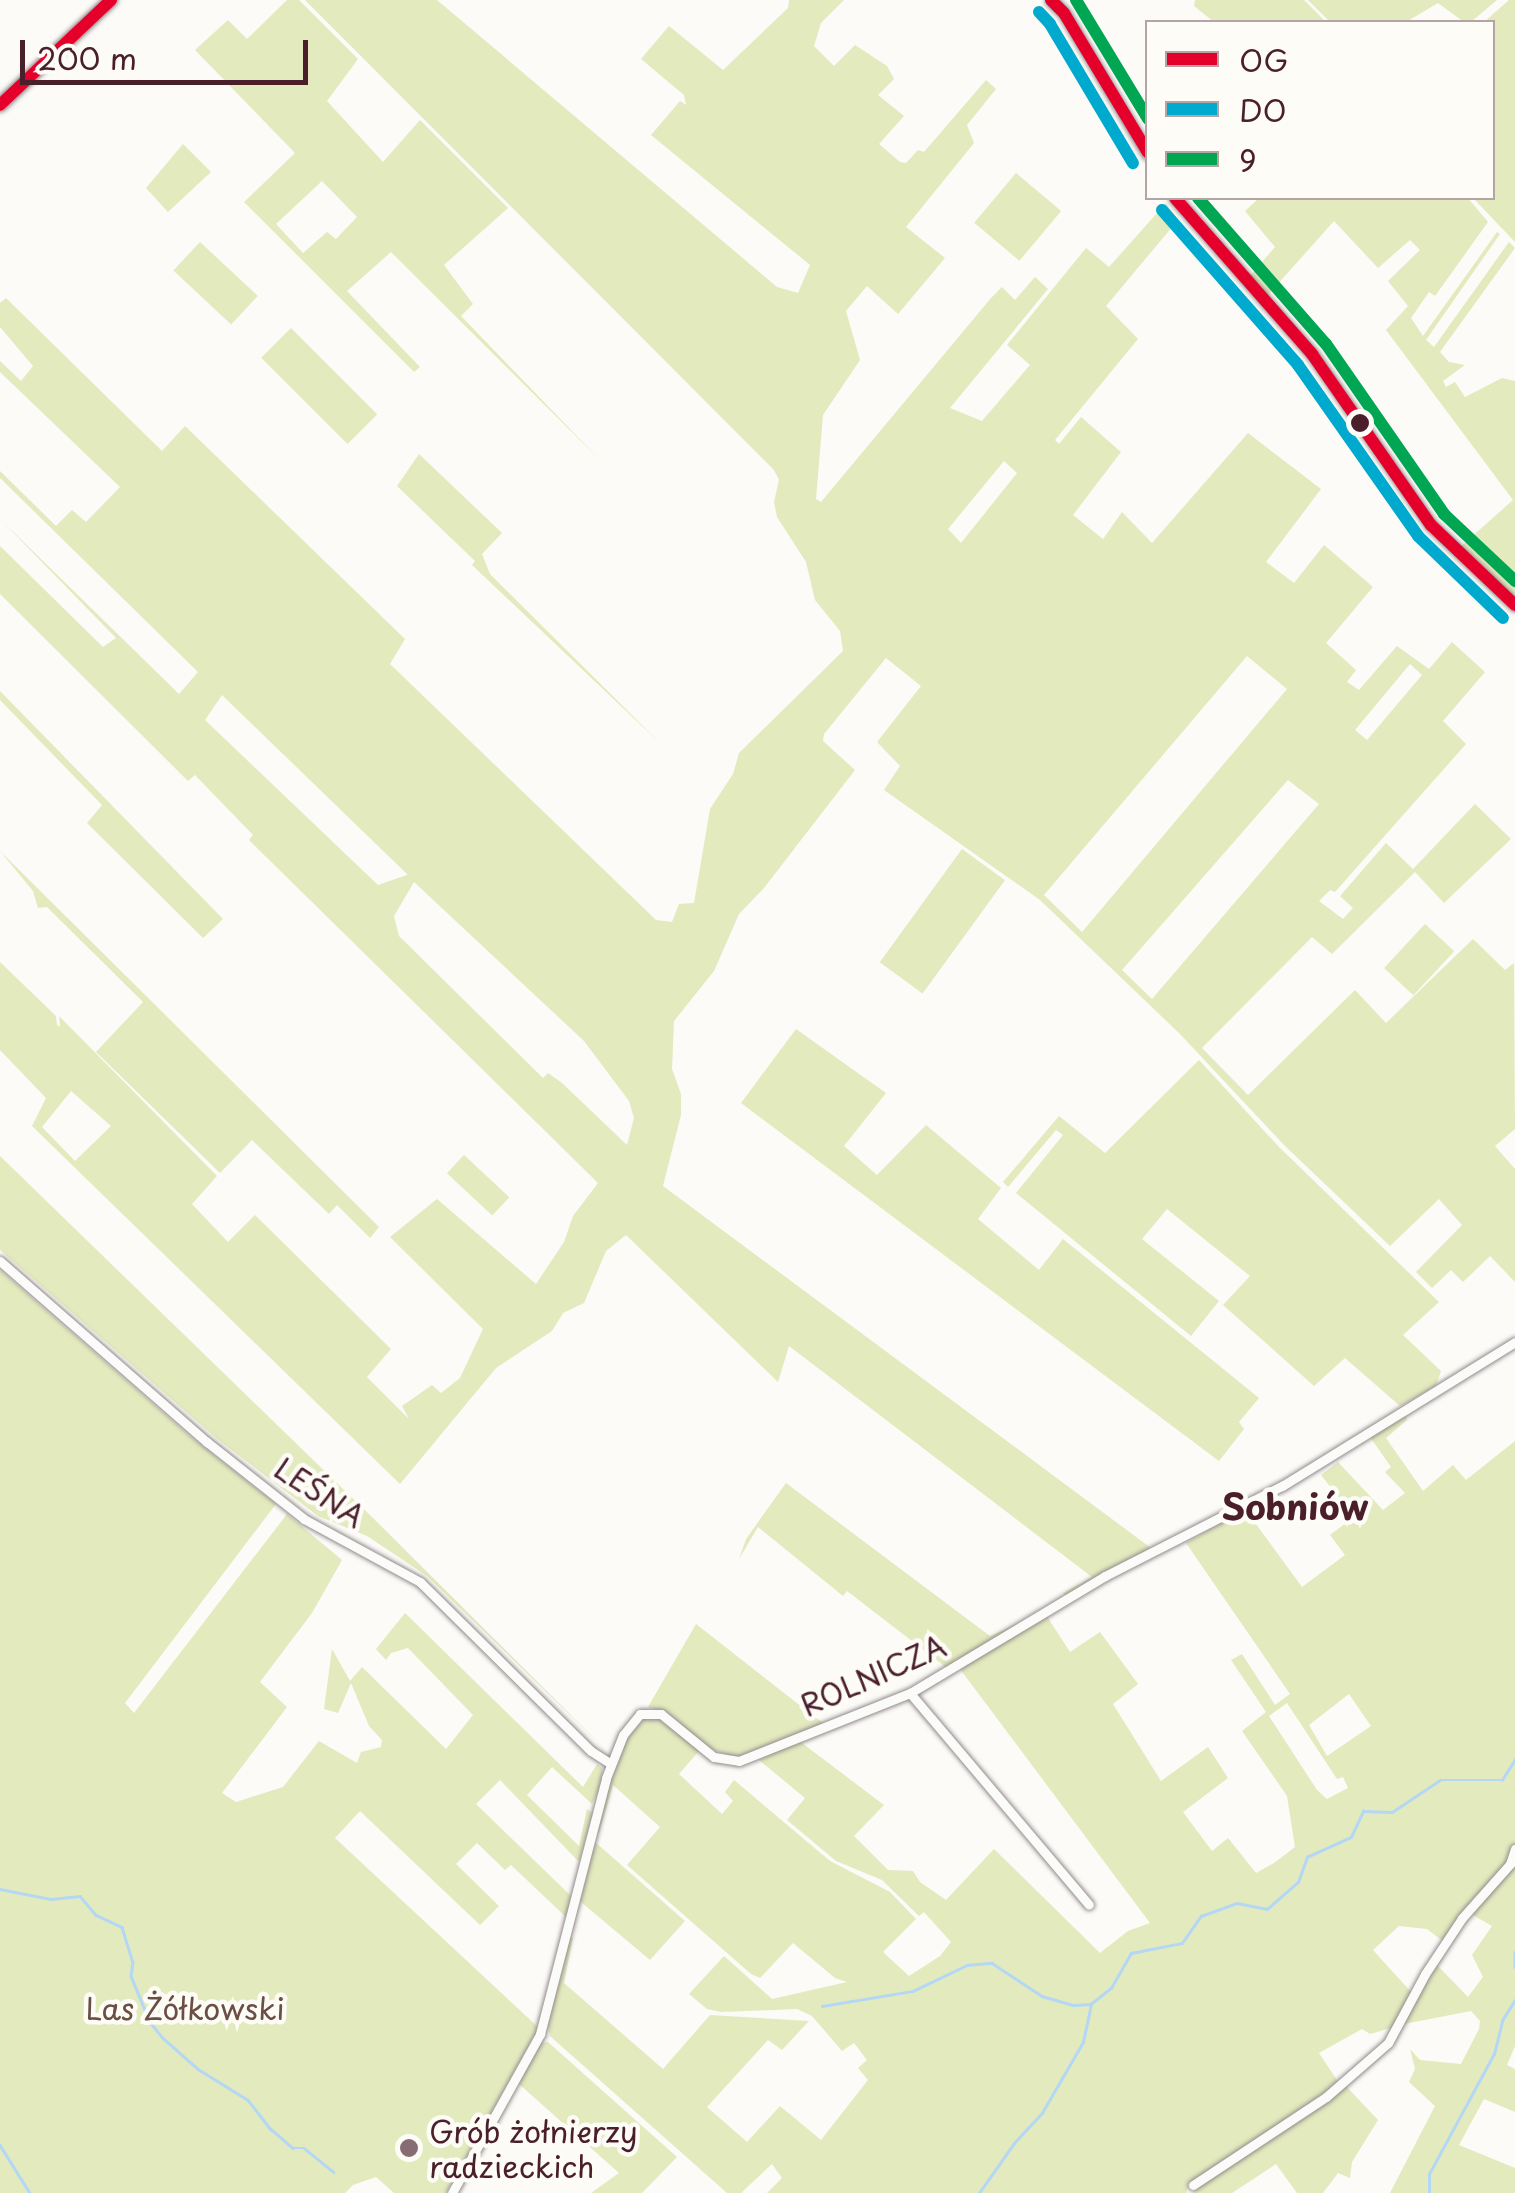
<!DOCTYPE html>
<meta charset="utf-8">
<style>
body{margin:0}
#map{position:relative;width:1515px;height:2193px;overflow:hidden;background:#fcfbf8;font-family:"Playpen Sans",sans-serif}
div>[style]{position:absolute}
.green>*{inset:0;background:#e3eabe;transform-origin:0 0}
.stream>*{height:2.5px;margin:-1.25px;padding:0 1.25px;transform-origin:1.25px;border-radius:1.25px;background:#b3d7f4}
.roads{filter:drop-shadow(0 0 2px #928a8b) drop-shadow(0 0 2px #928a8b)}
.minor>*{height:9px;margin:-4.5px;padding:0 4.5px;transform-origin:4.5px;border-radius:4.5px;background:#fbfbf9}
.tertiary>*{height:11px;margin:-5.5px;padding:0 5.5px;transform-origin:5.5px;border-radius:5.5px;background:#fbfbf9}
.secondary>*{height:12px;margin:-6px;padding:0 6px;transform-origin:6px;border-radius:6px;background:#fbfbf9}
.bus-1>*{height:12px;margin:-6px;padding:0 6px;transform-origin:6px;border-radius:6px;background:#e4002b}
.bus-2>*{height:12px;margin:-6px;padding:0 6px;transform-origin:6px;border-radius:6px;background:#00a9ce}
.bus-3>*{height:12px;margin:-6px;padding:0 6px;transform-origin:6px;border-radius:6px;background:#00a651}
.dots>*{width:28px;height:28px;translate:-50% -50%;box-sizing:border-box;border:5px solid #fdfcf7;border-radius:50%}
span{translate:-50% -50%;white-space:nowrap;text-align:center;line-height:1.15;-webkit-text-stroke:9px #fdfcf7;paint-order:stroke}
.street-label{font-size:30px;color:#4a1f2b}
.park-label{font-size:30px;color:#6b4e44}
.poi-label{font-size:30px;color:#4a1f2b}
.left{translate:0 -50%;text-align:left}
.quarter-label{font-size:35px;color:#4a1f2b;font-weight:700}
.legend{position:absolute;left:1145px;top:20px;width:350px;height:180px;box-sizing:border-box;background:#fdfcf7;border:2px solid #b5a4a5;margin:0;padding:12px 18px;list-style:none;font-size:30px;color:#4a1f2b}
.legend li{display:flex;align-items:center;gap:20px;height:50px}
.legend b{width:50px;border:2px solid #b5a4a5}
.scale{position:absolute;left:20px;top:40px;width:288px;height:45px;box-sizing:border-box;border:5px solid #4a1f2b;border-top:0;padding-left:12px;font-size:30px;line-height:35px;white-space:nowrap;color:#4a1f2b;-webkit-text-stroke:8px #fdfcf7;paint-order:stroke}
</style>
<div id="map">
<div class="green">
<div style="clip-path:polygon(evenodd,287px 0,299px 0,358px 59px,327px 101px,383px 162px,420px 120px,508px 208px,444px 265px,473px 304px,461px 316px,600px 460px,391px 252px,347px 291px,420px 367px,414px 372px,244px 202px,295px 153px,195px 50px,228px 20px,247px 39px,287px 0,322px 181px,357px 217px,336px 239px,327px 232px,303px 253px,276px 224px,322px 181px)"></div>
<div style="clip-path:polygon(evenodd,305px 0,437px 0,777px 287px,798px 293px,810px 265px,651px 135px,680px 101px,686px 105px,684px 95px,641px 59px,669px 26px,723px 70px,788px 8px,789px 0,844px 0,821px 23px,814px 46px,834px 66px,855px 45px,887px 66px,894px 79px,878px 95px,904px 116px,879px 144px,900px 162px,906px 163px,918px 150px,924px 152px,986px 80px,996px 89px,967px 125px,974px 143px,906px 227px,945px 258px,898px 314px,867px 286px,846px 311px,860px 360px,823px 415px,816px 499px,821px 502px,991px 298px,1002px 287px,1015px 300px,1035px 277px,1048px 289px,950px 408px,982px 421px,1030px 365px,1007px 345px,1086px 248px,1109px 267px,1166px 203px,1178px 220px,1106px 306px,1138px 339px,1055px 440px,1059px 444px,1081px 417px,1121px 452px,1073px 515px,1103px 539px,1122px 512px,1152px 543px,1248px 433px,1321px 489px,1266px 562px,1294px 583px,1324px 545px,1373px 587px,1326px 643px,1356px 670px,1347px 682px,1359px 690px,1397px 646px,1429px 669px,1452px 642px,1485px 672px,1443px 721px,1466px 744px,1335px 892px,1330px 890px,1319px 901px,1343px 919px,1353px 908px,1340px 896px,1386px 843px,1413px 869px,1475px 804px,1511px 839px,1444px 903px,1415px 872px,1332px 954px,1312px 937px,1202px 1048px,1248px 1095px,1355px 990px,1386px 1023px,1473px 939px,1505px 970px,1514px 963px,1515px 1129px,1495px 1146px,1515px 1169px,1515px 1282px,1490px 1256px,1463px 1282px,1451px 1270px,1432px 1288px,1416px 1272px,1462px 1225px,1439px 1199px,1390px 1246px,1284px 1145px,1181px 1035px,1040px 900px,884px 790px,900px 766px,877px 742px,921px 686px,886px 658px,824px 734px,823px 741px,855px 770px,764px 888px,739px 914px,714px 971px,674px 1021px,672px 1069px,681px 1094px,681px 1115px,663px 1186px,1151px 1548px,1067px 1596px,1063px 1593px,1092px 1577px,789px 1346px,778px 1382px,626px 1235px,606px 1251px,584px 1303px,563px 1313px,552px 1331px,496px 1368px,400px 1484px,32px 1126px,46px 1098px,0 1050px,0 962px,56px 1016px,57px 1025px,60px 1027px,59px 1016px,217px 1176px,192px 1204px,228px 1242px,255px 1215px,391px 1349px,367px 1377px,409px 1419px,402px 1406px,432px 1385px,441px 1393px,460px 1378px,483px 1329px,390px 1237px,437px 1199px,536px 1284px,564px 1242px,573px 1216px,598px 1183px,249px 840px,253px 835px,195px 775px,188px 781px,0 594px,0 546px,103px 647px,116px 638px,0 519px,179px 694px,198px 672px,0 478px,0 471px,56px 526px,72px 510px,86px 522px,120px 487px,0 372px,0 361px,21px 381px,33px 366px,0 327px,0 303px,6px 298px,162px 451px,185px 426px,405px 639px,390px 664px,656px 920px,672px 922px,679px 904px,694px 903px,710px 809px,733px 774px,739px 753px,843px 651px,840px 631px,815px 600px,806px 562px,777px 517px,774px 502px,779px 480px,774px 470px,305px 0,1004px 461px,1017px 473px,961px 543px,948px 529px,1004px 461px,305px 0,1247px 656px,1287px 689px,1082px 932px,1044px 895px,1247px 656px,305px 0,1410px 664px,1422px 675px,1367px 740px,1355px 730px,1410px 664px,305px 0,222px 695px,407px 874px,407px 875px,378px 885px,205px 720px,222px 695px,305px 0,1288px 780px,1319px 804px,1152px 999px,1122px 970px,1288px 780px,305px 0,414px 882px,584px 1041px,629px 1101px,634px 1118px,627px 1145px,562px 1083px,548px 1073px,543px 1078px,399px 936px,394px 916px,414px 882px,305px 0,71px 1091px,111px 1126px,75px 1161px,42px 1127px,71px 1091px)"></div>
<div style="clip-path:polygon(1195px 0,1304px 0,1326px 22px,1214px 22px,1194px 6px)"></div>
<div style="clip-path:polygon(1308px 0,1497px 0,1472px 21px,1464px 22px,1438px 3px,1406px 22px,1330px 22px)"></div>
<div style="clip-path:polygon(1509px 0,1515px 0,1515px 242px,1473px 198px,1492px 198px,1492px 22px,1484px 22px)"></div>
<div style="clip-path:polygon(183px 144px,211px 172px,168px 212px,146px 188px)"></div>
<div style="left:1016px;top:173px;width:59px;height:65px;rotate:40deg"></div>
<div style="clip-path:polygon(1259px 198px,1468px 198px,1488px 222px,1435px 296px,1429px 292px,1411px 318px,1423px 336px,1497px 232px,1500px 234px,1426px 340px,1434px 347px,1509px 242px,1515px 248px,1440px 352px,1449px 362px,1465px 365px,1443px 381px,1446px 387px,1455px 382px,1465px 397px,1502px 378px,1515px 381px,1515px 597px,1459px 548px,1513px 500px,1386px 330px,1408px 306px,1388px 281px,1420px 250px,1410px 240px,1378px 268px,1334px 221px,1268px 295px,1250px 276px,1275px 247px,1245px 211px)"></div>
<div style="left:200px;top:242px;width:79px;height:39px;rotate:43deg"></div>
<div style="left:291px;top:328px;width:122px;height:42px;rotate:45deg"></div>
<div style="clip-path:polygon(419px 454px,502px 533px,482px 554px,490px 574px,661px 744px,472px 565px,475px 561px,397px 486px)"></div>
<div style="clip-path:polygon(0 691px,223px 919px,203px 938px,87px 823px,102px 805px,0 700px)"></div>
<div style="left:962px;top:849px;width:53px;height:140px;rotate:36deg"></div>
<div style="clip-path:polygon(0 851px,379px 1227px,370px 1238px,337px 1205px,329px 1214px,252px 1140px,220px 1173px,96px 1052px,143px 1002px,47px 907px,38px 908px,33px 891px)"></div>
<div style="left:1425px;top:924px;width:40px;height:60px;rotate:43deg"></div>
<div style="clip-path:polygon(796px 1029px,886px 1093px,844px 1146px,877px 1175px,926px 1125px,1001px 1188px,978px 1219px,1039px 1270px,1063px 1239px,1259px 1398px,1239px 1422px,1244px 1429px,1219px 1461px,741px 1103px)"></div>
<div style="clip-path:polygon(1199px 1060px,1279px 1147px,1439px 1302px,1403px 1335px,1441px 1371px,1436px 1386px,1400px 1406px,1345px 1358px,1314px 1386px,1223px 1305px,1250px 1276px,1167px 1209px,1142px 1239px,1219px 1301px,1191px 1336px,1016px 1193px,1063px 1135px,1056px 1130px,1008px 1187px,1003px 1182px,1059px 1116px,1105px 1153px)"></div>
<div style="left:464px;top:1155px;width:62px;height:25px;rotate:43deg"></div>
<div style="clip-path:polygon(0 1156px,376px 1521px,606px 1750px,427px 1576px,367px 1536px,318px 1516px,216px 1438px,0 1250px)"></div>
<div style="clip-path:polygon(0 1270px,190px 1436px,276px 1504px,125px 1703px,134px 1713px,287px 1514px,342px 1560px,312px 1613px,260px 1682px,287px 1707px,222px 1793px,236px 1802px,283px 1787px,319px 1741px,357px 1763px,361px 1752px,381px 1747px,382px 1740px,369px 1726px,351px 1683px,338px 1713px,324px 1709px,332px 1649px,350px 1681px,362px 1667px,446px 1749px,473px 1715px,408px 1648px,391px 1653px,386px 1660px,376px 1649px,405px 1613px,583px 1787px,597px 1764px,602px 1768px,603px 1782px,592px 1804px,552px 1767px,527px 1795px,579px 1846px,587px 1809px,593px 1813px,579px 1862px,500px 1780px,476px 1804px,571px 1896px,567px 1918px,511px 1865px,505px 1870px,477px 1843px,456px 1864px,499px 1906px,480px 1925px,360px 1811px,335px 1838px,539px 2028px,446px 2193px,394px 2193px,376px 2177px,353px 2185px,345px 2193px,0 2193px)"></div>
<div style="clip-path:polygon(evenodd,1406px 1415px,1407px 1420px,1386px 1438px,1423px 1491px,1453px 1465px,1466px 1480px,1515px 1441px,1515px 2046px,1507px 2065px,1515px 2069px,1515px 2112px,1484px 2099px,1459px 2145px,1515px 2168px,1515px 2193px,1390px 2193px,1435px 2106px,1409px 2082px,1415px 2069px,1410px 2049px,1420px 2060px,1461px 2064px,1479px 2029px,1480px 2021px,1471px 2011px,1404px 2024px,1436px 1964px,1468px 1997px,1483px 1977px,1472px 1955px,1492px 1926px,1466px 1911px,1444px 1942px,1427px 1929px,1399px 1926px,1373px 1950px,1412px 1993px,1394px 2027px,1370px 2034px,1362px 2029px,1319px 2053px,1339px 2083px,1189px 2185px,1186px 2193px,767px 2193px,782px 2178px,772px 2164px,741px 2193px,727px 2193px,550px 2036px,548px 2026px,569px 1936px,573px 1938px,564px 1983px,663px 2069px,710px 2015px,809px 2021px,782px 2050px,768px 2040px,707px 2107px,747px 2142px,780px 2106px,821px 2140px,868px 2080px,858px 2068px,867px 2060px,854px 2043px,842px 2051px,812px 2016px,797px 2009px,721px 2012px,707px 2009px,689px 1994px,724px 1956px,772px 1999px,847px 1982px,835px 1978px,793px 1943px,760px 1978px,751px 1974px,627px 1865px,660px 1827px,613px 1785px,599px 1833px,596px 1830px,614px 1765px,630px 1731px,648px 1717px,662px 1719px,700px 1750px,679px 1774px,722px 1814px,733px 1801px,725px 1792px,734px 1780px,830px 1861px,890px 1892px,916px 1919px,883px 1952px,909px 1976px,940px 1956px,951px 1942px,924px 1912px,919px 1916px,882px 1880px,836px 1861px,787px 1820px,805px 1798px,759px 1760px,798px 1740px,884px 1805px,854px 1836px,888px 1870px,913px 1871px,920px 1882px,946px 1900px,994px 1849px,1100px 1953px,1128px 1931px,1150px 1923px,960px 1669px,1046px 1615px,1070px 1652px,1100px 1632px,1138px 1684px,1113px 1704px,1161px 1781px,1208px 1747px,1228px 1778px,1183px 1812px,1212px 1851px,1228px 1838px,1256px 1873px,1274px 1863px,1295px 1847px,1287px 1796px,1242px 1731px,1266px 1712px,1231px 1660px,1242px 1654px,1275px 1705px,1290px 1694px,1186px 1543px,1245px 1509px,1302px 1587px,1345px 1555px,1330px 1535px,1354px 1517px,1321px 1475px,1338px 1462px,1383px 1510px,1405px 1493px,1385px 1472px,1391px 1467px,1370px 1437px,1406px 1415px,1349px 1694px,1371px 1726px,1327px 1756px,1309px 1725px,1349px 1694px,1406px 1415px,1287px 1703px,1337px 1779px,1343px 1777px,1348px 1788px,1327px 1799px,1317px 1790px,1269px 1716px,1287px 1703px)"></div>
<div style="clip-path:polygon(786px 1483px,990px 1636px,1032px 1617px,947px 1668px,847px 1591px,843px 1596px,758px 1527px,739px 1559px,746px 1539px)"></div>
<div style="clip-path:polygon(696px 1624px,816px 1718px,824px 1723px,744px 1757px,734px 1757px,708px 1748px,669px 1714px,648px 1707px)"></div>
<div style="clip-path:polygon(595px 1842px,685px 1921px,650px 1960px,581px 1902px,578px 1895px)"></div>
<div style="clip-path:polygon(548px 2042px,677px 2157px,642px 2193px,591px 2193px,619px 2173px,519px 2084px,540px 2043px)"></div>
<div style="clip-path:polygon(1345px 2085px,1378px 2120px,1352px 2162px,1350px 2178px,1338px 2173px,1323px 2193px,1297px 2193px,1276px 2164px,1232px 2193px,1193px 2193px,1194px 2187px)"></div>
</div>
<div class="stream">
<div style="left:0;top:1889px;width:52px;rotate:11.1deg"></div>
<div style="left:51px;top:1899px;width:29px;rotate:-6deg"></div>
<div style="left:80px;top:1896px;width:25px;rotate:50deg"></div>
<div style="left:96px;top:1915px;width:29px;rotate:25deg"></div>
<div style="left:122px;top:1927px;width:37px;rotate:73deg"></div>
<div style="left:133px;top:1962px;width:14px;rotate:98deg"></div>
<div style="left:131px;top:1976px;width:50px;rotate:67.6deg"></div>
<div style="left:150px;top:2022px;width:21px;rotate:51deg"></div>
<div style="left:163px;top:2038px;width:47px;rotate:41.5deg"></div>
<div style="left:198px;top:2069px;width:59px;rotate:31.8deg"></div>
<div style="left:248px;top:2100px;width:37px;rotate:52deg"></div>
<div style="left:271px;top:2129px;width:29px;rotate:41deg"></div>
<div style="left:293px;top:2148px;width:11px"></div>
<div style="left:304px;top:2148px;width:38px;rotate:39deg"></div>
<div style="left:1515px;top:1952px;width:15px;rotate:90deg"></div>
<div style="left:822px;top:2006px;width:92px;rotate:-9.4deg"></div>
<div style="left:913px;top:1991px;width:60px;rotate:-25.7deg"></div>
<div style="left:967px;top:1965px;width:25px;rotate:-5deg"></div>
<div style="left:992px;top:1963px;width:60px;rotate:33.4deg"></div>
<div style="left:1042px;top:1996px;width:32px;rotate:16deg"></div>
<div style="left:1073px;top:2005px;width:18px;rotate:-3deg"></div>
<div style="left:0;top:2145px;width:57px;rotate:58deg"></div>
<div style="left:979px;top:2193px;width:61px;rotate:-55deg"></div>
<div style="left:1014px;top:2143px;width:41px;rotate:-47deg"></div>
<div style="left:1042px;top:2113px;width:82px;rotate:-60deg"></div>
<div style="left:1083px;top:2042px;width:39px;rotate:-78deg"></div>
<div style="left:1091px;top:2004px;width:26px;rotate:-39deg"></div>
<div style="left:1111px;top:1988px;width:40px;rotate:-60.3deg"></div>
<div style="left:1131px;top:1953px;width:52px;rotate:-11.1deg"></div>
<div style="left:1182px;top:1943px;width:33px;rotate:-55deg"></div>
<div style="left:1201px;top:1916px;width:38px;rotate:-20deg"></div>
<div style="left:1237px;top:1903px;width:31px;rotate:11deg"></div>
<div style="left:1267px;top:1909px;width:41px;rotate:-41.1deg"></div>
<div style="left:1298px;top:1882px;width:27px;rotate:-70deg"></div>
<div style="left:1307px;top:1857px;width:48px;rotate:-24.4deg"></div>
<div style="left:1351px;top:1837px;width:29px;rotate:-65deg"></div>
<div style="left:1363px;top:1811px;width:29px;rotate:2deg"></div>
<div style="left:1392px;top:1812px;width:58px;rotate:-33.7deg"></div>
<div style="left:1440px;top:1780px;width:62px"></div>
<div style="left:1502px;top:1780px;width:25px;rotate:-58deg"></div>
<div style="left:1429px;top:2193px;width:19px;rotate:-90deg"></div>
<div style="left:1429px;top:2174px;width:136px;rotate:-61.6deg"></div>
<div style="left:1494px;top:2054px;width:36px;rotate:-76deg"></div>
<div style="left:1503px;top:2019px;width:22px;rotate:-58deg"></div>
</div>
<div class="roads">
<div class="minor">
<div style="left:0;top:1261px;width:275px;rotate:41.2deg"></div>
<div style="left:207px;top:1442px;width:124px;rotate:38.4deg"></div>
<div style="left:304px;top:1519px;width:132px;rotate:28.5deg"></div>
<div style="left:420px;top:1582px;width:240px;rotate:44.7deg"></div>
<div style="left:591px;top:1751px;width:24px;rotate:33deg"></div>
<div style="left:910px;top:1693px;width:277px;rotate:49.8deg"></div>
<div style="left:1193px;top:2185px;width:159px;rotate:-33.5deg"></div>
<div style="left:1326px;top:2097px;width:82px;rotate:-41.1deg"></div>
<div style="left:1388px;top:2043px;width:78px;rotate:-61.8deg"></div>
<div style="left:1425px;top:1974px;width:67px;rotate:-56.5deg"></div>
<div style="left:1462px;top:1918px;width:72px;rotate:-48.4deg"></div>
<div style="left:1510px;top:1864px;width:16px;rotate:-72deg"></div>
<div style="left:452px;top:2193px;width:182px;rotate:-61deg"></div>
<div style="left:540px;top:2034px;width:264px;rotate:-75.5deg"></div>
<div style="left:606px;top:1778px;width:46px;rotate:-68.4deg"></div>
<div style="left:623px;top:1735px;width:27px;rotate:-51deg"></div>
<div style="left:640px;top:1714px;width:21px"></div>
<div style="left:661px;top:1714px;width:68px;rotate:39.1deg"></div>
<div style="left:714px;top:1757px;width:25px;rotate:9deg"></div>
<div style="left:739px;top:1761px;width:184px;rotate:-21.7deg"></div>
<div style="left:910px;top:1693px;width:227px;rotate:-31deg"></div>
<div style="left:1105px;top:1576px;width:199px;rotate:-27deg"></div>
<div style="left:1282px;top:1486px;width:274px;rotate:-31.7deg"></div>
</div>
<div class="tertiary">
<div style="left:1051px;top:0;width:18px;rotate:45deg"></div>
<div style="left:1064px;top:13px;width:164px;rotate:59.2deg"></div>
<div style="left:1175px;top:198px;width:208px;rotate:48.7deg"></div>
<div style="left:1312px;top:354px;width:208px;rotate:55.2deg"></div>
<div style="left:1431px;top:525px;width:116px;rotate:43.6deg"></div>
</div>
<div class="secondary">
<div style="left:0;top:105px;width:153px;rotate:-43.4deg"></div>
</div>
</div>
<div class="bus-1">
<div style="left:1051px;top:0;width:18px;rotate:45deg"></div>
<div style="left:1064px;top:13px;width:163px;rotate:59deg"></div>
<div style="left:0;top:105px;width:153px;rotate:-43.4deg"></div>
<div style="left:1175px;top:198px;width:208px;rotate:48.7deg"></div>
<div style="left:1312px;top:354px;width:208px;rotate:55.2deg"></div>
<div style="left:1431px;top:525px;width:116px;rotate:43.6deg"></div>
</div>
<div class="bus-2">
<div style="left:1039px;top:12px;width:16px;rotate:47deg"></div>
<div style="left:1050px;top:24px;width:162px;rotate:59.2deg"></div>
<div style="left:1162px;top:210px;width:206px;rotate:48.7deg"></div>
<div style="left:1298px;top:365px;width:209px;rotate:54.9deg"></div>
<div style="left:1418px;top:536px;width:118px;rotate:44deg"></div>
</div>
<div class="bus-3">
<div style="left:1076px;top:0;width:139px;rotate:58.8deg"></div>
<div style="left:1198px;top:198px;width:194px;rotate:48.8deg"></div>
<div style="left:1326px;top:344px;width:207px;rotate:55.2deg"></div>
<div style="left:1444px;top:514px;width:98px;rotate:43.3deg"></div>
</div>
<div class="dots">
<div style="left:1360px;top:423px;background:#4a1f2b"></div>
<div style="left:409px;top:2148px;background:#886c73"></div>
</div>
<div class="street-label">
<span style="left:320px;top:1492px;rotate:33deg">LEŚNA</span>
<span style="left:873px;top:1675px;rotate:-24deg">ROLNICZA</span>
</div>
<div class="park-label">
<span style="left:185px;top:2008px">Las Żółkowski</span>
</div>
<div class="poi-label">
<span class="left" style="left:429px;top:2148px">Grób żołnierzy<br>radzieckich</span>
</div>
<div class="quarter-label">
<span style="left:1295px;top:1506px">Sobniów</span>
</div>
<ul class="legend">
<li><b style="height:12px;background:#e4002b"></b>OG</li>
<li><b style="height:12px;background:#00a9ce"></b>DO</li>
<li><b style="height:12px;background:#00a651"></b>9</li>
</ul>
<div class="scale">200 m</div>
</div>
